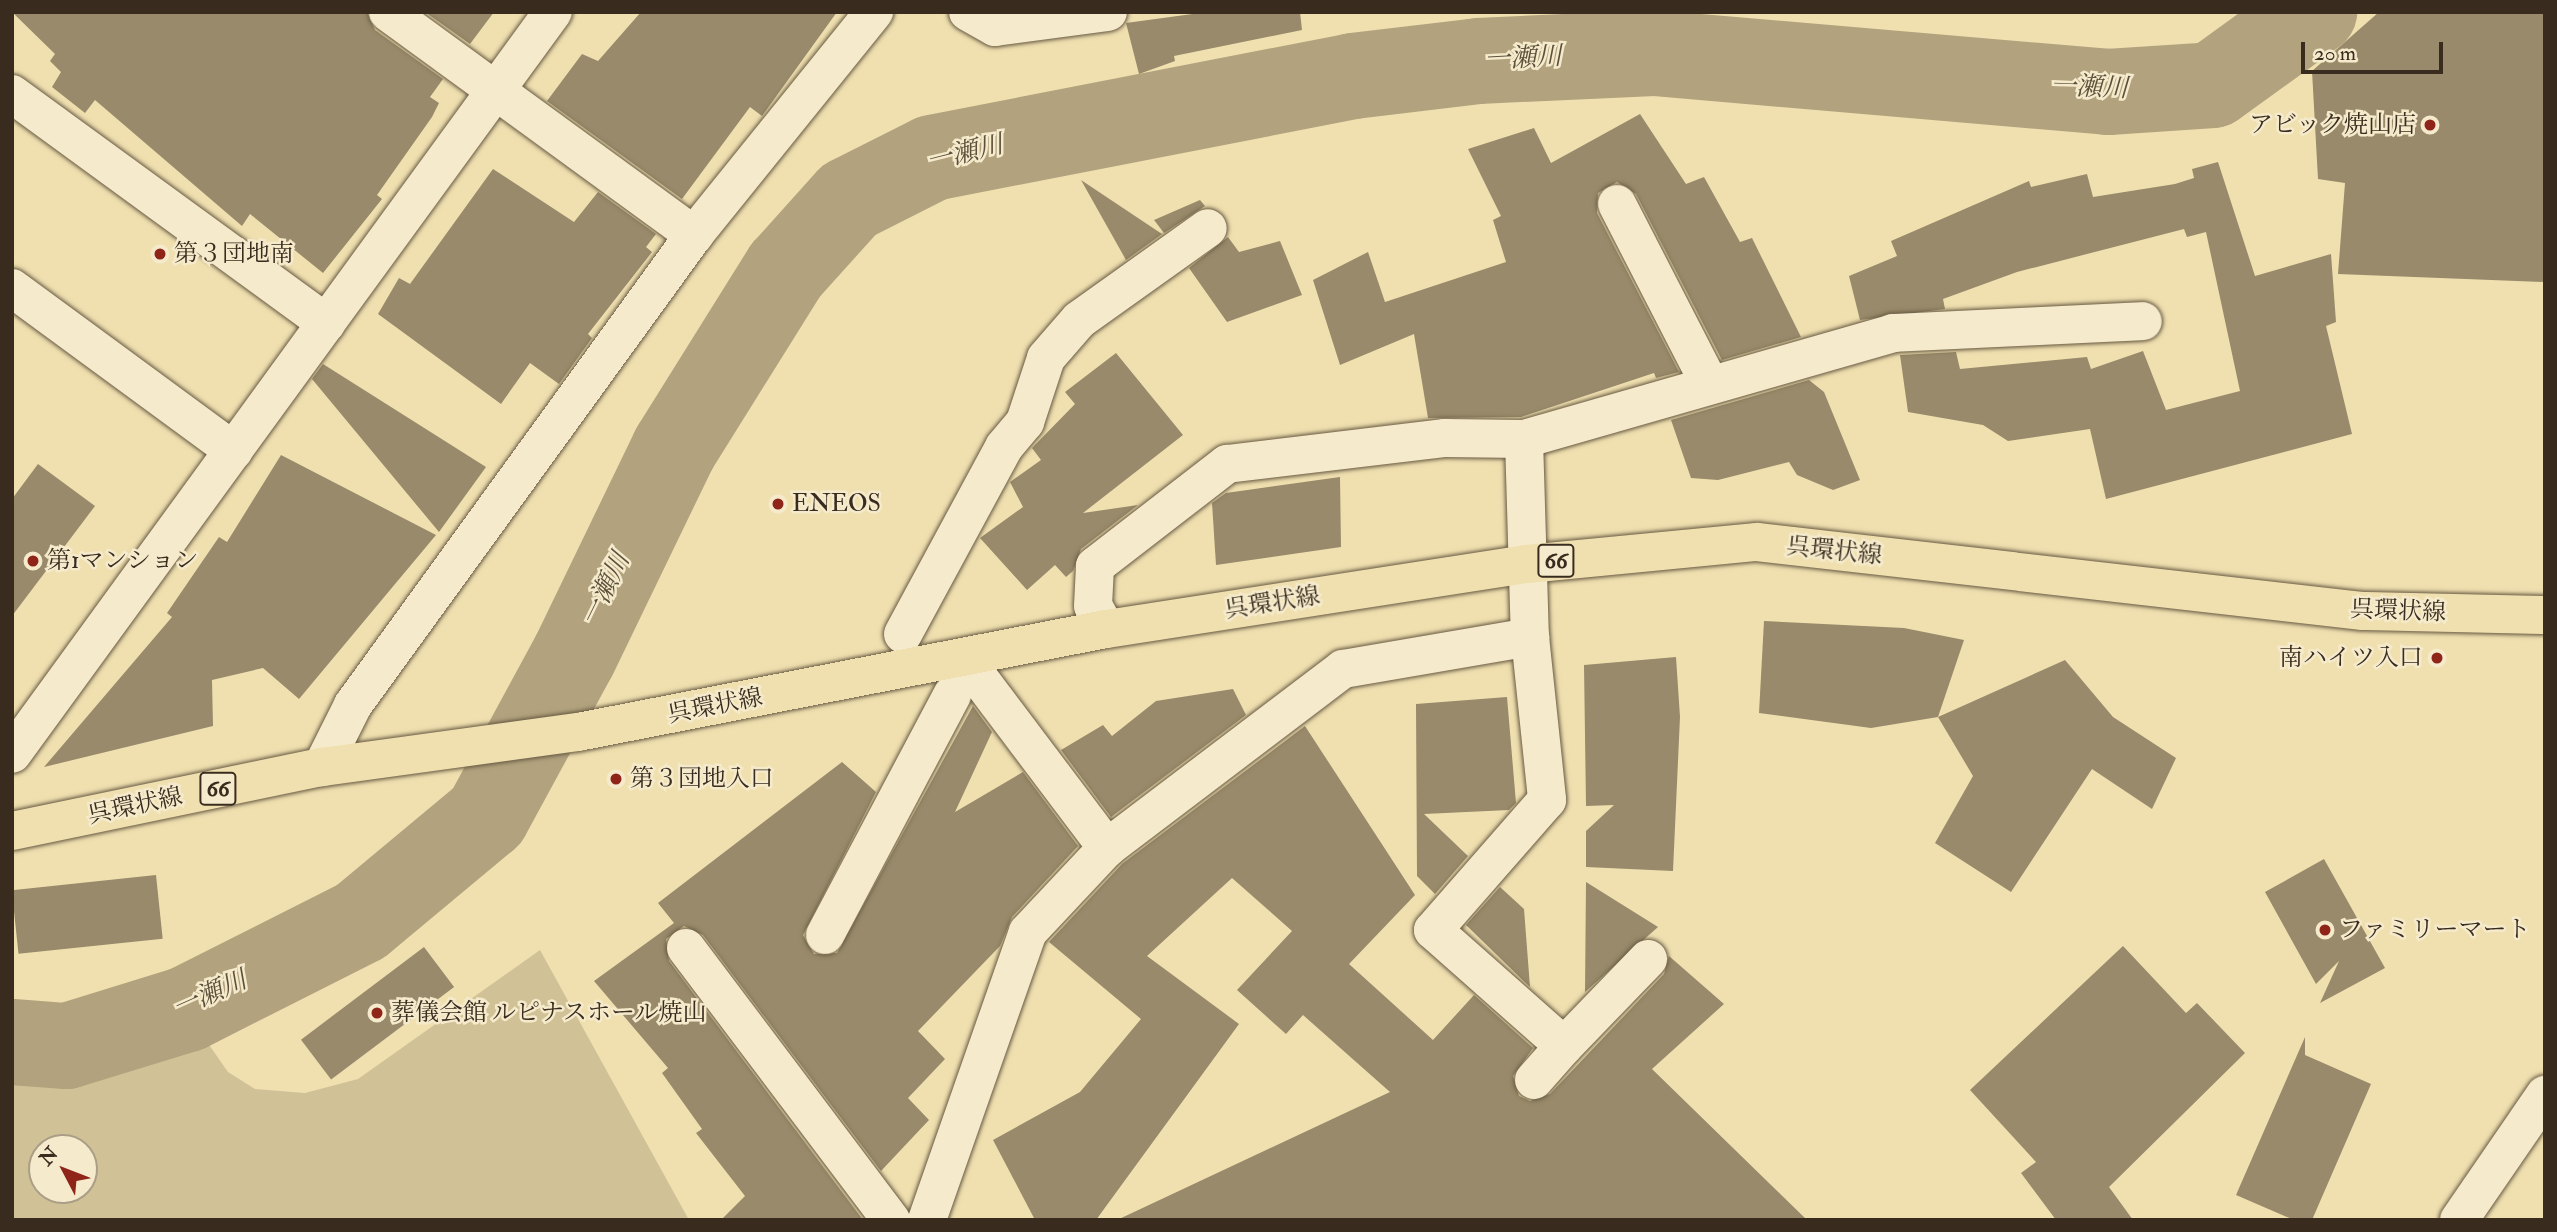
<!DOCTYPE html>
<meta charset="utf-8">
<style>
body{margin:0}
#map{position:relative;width:2557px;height:1232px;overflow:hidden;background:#f0e0b0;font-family:"IM FELL Double Pica","Noto Serif JP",serif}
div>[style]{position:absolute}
.green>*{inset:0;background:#d1c197}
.river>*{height:86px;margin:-43px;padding:0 43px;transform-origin:43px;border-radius:43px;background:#b2a37e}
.building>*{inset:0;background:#988a6a;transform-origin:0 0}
.roads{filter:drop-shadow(0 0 2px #675942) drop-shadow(0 0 2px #675942)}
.minor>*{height:38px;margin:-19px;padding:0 19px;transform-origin:19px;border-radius:19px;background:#f5ebcc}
.major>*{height:38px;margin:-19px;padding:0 19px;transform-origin:19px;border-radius:19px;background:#f0e0b0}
.dots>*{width:19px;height:19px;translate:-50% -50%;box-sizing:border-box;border:4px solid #f5ebcc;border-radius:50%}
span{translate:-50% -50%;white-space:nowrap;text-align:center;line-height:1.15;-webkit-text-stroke:5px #f5ebcc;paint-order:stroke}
.shield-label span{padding:2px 5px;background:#f5ebcc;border:2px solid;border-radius:5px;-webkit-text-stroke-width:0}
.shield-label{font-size:23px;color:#392c1e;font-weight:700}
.poi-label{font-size:24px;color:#392c1e}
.right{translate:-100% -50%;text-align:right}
.left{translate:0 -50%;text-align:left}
.street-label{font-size:24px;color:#392c1e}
.water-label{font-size:26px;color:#5d503b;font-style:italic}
.frame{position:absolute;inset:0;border:14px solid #392c1e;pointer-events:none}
.north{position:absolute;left:28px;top:1134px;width:70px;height:70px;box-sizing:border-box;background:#f5ebcc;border:2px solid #aa9f86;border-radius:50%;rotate:312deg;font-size:19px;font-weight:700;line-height:28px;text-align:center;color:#392c1e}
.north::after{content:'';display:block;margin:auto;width:24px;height:32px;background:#8f2418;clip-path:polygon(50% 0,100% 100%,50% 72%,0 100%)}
.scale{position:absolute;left:2301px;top:42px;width:142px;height:32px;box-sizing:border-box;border:4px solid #392c1e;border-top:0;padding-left:9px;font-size:21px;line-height:24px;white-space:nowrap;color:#392c1e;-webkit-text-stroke:5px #f5ebcc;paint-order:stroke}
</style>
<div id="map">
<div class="green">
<div style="clip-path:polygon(evenodd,540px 950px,689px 1220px,12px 1220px,12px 1072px,71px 1074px,166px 1047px,198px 1029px,228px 1072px,255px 1089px,305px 1093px,358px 1079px,540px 950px,42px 1148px,84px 1148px,84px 1190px,42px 1190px,42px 1148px)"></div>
</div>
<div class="river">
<div style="left:12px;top:1042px;width:55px;rotate:4.2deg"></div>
<div style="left:67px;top:1046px;width:126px;rotate:-17.1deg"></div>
<div style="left:187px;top:1009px;width:195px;rotate:-26.8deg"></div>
<div style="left:361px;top:921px;width:164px;rotate:-39.8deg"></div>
<div style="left:487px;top:816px;width:182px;rotate:-61.5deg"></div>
<div style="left:574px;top:656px;width:230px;rotate:-64.2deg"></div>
<div style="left:674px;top:449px;width:211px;rotate:-58deg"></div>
<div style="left:786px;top:270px;width:94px;rotate:-48deg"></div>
<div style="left:849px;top:200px;width:93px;rotate:-26.8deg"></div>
<div style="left:932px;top:158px;width:429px;rotate:-11deg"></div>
<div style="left:1353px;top:76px;width:126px;rotate:-6.8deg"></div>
<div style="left:1478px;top:61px;width:176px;rotate:-2.6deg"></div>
<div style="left:1654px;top:53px;width:456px;rotate:4.9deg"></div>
<div style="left:2108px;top:92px;width:105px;rotate:-3.8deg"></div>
<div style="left:2213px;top:85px;width:125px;rotate:-35.9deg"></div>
</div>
<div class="building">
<div style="clip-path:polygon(12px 12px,367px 12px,375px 30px,443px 79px,430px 97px,439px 103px,432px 117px,377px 195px,382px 199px,323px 273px,250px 214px,242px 226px,95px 100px,85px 113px,52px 87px,61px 72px,50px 61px,55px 54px)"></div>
<div style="clip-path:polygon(425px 12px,494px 12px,470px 44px)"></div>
<div style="clip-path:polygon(641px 12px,837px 12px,762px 116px,750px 107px,682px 199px,547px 101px,582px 54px,598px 61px)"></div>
<div style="clip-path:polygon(1207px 12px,1300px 12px,1302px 30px,1174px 56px,1175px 61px,1139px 74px,1126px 23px)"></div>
<div style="clip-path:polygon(2379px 12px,2545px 12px,2545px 282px,2338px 274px,2345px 183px,2318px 179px,2312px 71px)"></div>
<div style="clip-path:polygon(1640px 114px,1686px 184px,1704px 177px,1740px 242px,1752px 238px,1801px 337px,1722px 360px,1636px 194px,1617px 182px,1598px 193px,1597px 213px,1679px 372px,1656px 378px,1654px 373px,1521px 417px,1428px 418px,1414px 334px,1340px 365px,1313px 280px,1368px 252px,1385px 302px,1506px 262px,1493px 220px,1501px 216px,1468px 149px,1534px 128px,1551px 163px)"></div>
<div style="clip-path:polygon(2218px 162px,2255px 276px,2331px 254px,2336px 322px,2326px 326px,2352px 434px,2106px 499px,2090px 429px,2008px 441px,1983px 425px,1908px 412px,1900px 355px,1956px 352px,1960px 369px,2087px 357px,2091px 369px,2143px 351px,2166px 410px,2240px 391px,2206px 232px,2187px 237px,2184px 229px,2017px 272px,1943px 299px,1945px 309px,1860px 320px,1849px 276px,1897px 256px,1891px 241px,2029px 181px,2031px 187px,2087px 174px,2093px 197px,2175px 184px,2194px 178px,2192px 169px)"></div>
<div style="clip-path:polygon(493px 169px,574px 222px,598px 192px,656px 234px,646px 247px,652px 252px,588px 334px,592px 338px,559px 384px,530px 363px,501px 404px,378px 314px,399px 278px,410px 284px)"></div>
<div style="clip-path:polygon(1081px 180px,1162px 234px,1126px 260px)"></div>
<div style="clip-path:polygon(1200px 200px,1205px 206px,1164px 233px,1154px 220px)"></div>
<div style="clip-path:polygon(1228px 237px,1239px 252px,1280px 241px,1302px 295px,1227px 322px,1189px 268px)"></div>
<div style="clip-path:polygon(1116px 353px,1183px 435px,1083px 513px,1138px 505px,1081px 549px,1073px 571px,1066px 577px,1055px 565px,1027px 590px,980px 538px,1023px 507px,1010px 482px,1041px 460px,1032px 448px,1075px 404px,1065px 392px)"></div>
<div style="clip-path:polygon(323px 364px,486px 467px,439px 532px,312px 379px)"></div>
<div style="clip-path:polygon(1809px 380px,1824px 392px,1860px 480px,1833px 490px,1797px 475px,1789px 462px,1718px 480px,1691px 478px,1671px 420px)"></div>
<div style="clip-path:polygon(281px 455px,436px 535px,299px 699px,263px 668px,212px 680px,213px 726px,44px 767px,172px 617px,167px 613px,219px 537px,227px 542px)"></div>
<div style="clip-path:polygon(38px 464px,95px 506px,12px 616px,12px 499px)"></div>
<div style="clip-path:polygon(1340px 477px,1341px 547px,1216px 565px,1212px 503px,1226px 493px)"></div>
<div style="clip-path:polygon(1764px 621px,1904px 628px,1964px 640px,1938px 717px,1871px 728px,1759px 713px)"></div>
<div style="clip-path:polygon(1676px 657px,1680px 717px,1673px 871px,1586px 867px,1586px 831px,1614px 805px,1586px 806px,1584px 665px)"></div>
<div style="clip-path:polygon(2065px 660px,2113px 717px,2176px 758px,2152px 809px,2092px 769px,2011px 892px,1935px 843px,1973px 776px,1938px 717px)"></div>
<div style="clip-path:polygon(1233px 689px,1246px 715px,1111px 817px,1061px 750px,1103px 725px,1112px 736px,1156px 701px)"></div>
<div style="clip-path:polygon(1507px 697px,1516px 803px,1509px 810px,1424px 814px,1468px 856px,1435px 894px,1417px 876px,1416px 704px)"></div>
<div style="clip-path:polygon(973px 706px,992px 732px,955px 812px,1023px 772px,1078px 846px,1012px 917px,1000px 946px,918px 1031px,945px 1059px,908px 1098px,929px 1120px,881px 1171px,703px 935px,684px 926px,666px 939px,669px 961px,863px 1220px,721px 1220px,745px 1196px,696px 1133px,702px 1129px,662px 1073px,668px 1068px,594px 981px,674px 923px,658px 903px,842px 762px,876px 792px,803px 935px,814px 954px,837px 953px)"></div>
<div style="clip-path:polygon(1305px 726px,1415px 895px,1349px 964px,1433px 1040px,1474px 995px,1533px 1048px,1513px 1076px,1519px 1096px,1530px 1101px,1550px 1094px,1664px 974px,1669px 956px,1724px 1004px,1652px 1069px,1807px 1220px,1117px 1220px,1390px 1092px,1303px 1015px,1286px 1034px,1237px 990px,1292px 931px,1232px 878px,1147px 956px,1239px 1024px,1096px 1220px,1035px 1220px,993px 1140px,1080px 1092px,1141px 1019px,1049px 942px,1122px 864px)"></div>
<div style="clip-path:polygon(2324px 859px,2385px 968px,2320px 1003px,2339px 961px,2316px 984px,2265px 892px)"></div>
<div style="left:156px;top:875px;width:64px;height:145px;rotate:84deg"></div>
<div style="clip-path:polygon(1586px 882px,1658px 927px,1585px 992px)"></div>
<div style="clip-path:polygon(1500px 887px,1524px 909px,1530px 987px,1466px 925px)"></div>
<div style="clip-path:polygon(2123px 946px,2186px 1013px,2197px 1003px,2245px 1053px,2109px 1187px,2133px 1220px,2056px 1220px,2021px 1173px,2036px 1162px,1970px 1090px)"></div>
<div style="left:424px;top:947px;width:50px;height:154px;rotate:53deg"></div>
<div style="clip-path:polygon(2305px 1037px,2305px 1055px,2371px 1084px,2312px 1220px,2294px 1220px,2236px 1195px)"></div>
</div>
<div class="roads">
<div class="minor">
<div style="left:388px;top:12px;width:379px;rotate:36.1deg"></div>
<div style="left:968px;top:12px;width:31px;rotate:29deg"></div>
<div style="left:995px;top:27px;width:114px;rotate:-7.6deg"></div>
<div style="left:12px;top:94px;width:389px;rotate:36.1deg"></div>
<div style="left:326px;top:323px;width:533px;rotate:126.07deg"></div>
<div style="left:1617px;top:204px;width:201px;rotate:62.8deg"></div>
<div style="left:12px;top:288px;width:275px;rotate:36.3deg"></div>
<div style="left:326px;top:323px;width:385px;rotate:-53.9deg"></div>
<div style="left:1524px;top:439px;width:198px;rotate:88.3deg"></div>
<div style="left:1530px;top:637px;width:164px;rotate:84deg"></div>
<div style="left:1547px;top:800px;width:173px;rotate:131.2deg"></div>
<div style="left:1433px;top:930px;width:175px;rotate:41.5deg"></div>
<div style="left:1564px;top:1046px;width:121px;rotate:-46deg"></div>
<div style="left:1106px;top:629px;width:26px;rotate:-119deg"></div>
<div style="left:1093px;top:606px;width:40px;rotate:-87.1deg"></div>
<div style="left:1095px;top:566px;width:167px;rotate:-37.7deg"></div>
<div style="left:1227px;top:464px;width:220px;rotate:-6.8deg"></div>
<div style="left:1445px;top:438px;width:79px;rotate:0.7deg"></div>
<div style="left:1524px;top:439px;width:384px;rotate:-16deg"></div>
<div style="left:1893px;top:333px;width:250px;rotate:-2.7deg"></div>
<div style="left:903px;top:634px;width:213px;rotate:-61.6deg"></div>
<div style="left:1004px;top:447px;width:33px;rotate:-50deg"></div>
<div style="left:1025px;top:422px;width:67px;rotate:-71.8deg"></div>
<div style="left:1046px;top:358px;width:50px;rotate:-49deg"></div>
<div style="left:1079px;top:320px;width:158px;rotate:-35.5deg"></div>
<div style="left:964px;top:658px;width:238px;rotate:53deg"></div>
<div style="left:322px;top:767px;width:69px;rotate:-63.4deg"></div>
<div style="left:353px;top:705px;width:581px;rotate:-54.04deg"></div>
<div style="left:694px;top:235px;width:287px;rotate:-51.1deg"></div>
<div style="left:825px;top:935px;width:272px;rotate:-62.1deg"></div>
<div style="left:686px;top:948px;width:341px;rotate:53deg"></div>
<div style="left:1534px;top:1080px;width:45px;rotate:-48.6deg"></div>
<div style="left:927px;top:1220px;width:305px;rotate:-70.7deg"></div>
<div style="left:1028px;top:932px;width:115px;rotate:-46.8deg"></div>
<div style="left:1107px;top:848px;width:296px;rotate:-37.2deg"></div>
<div style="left:1343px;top:669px;width:190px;rotate:-9.7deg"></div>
<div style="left:2459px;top:1220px;width:152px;rotate:-55.5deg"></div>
</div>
<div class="major">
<div style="left:12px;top:831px;width:317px;rotate:-11.7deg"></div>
<div style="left:322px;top:767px;width:258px;rotate:-7.8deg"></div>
<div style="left:578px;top:732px;width:538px;rotate:-11.04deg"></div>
<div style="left:1106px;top:629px;width:426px;rotate:-8.8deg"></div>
<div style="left:1527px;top:564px;width:231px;rotate:-5.5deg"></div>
<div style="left:1757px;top:542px;width:610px;rotate:6.5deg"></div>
<div style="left:2363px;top:611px;width:182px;rotate:1.3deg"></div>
</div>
</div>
<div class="dots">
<div style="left:2430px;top:125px;background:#8f2418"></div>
<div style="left:160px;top:254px;background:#8f2418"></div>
<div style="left:778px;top:504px;background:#8f2418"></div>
<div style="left:33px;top:561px;background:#8f2418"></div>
<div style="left:2437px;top:658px;background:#8f2418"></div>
<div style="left:616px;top:779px;background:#8f2418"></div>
<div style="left:2325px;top:930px;background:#8f2418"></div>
<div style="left:377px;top:1013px;background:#8f2418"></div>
</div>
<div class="shield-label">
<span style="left:1556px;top:561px">66</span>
<span style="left:218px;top:789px">66</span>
</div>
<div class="poi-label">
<span class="right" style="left:2416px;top:125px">アビック焼山店</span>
<span class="left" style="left:174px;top:254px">第３団地南</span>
<span class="left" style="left:792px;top:504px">ENEOS</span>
<span class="left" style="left:47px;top:561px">第1マンション</span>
<span class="right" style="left:2423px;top:658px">南ハイツ入口</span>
<span class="left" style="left:630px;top:779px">第３団地入口</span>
<span class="left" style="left:2339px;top:930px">ファミリーマート</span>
<span class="left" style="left:391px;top:1013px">葬儀会館 ルピナスホール焼山</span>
</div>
<div class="street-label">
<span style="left:1834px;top:551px;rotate:6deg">呉環状線</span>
<span style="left:1272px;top:603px;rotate:-9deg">呉環状線</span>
<span style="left:2398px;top:611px;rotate:2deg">呉環状線</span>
<span style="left:715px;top:706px;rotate:-11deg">呉環状線</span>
<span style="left:135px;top:806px;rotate:-12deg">呉環状線</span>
</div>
<div class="water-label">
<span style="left:1523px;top:59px;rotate:-3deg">一瀬川</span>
<span style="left:2089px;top:88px;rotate:2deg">一瀬川</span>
<span style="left:965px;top:154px;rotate:-14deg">一瀬川</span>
<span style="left:606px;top:590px;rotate:-64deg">一瀬川</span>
<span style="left:210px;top:995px;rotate:-24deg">一瀬川</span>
</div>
<div class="frame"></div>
<div class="north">N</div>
<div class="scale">20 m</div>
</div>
